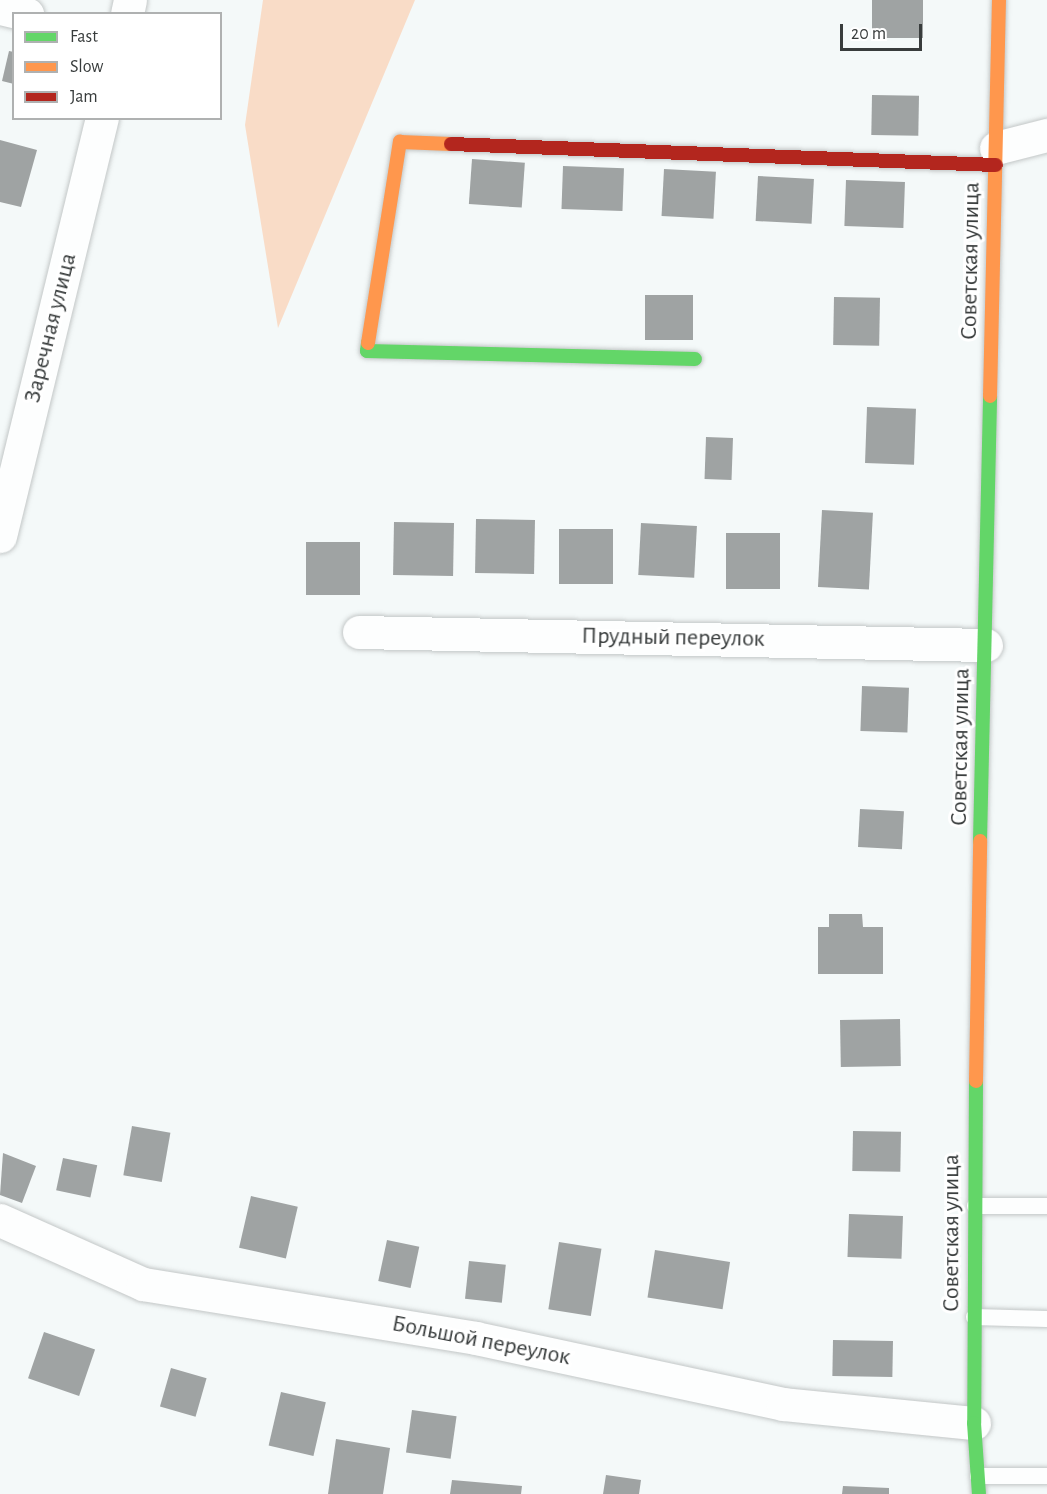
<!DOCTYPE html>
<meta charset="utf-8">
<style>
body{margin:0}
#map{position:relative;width:1047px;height:1494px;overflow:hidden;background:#f4f9f9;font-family:"Alegreya Sans",sans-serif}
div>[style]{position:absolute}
.water>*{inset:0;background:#f9dcc7}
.building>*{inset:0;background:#9fa3a3;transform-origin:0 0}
.roads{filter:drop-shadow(0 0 2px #c3c7c7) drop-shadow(0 0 2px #c3c7c7)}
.lane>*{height:16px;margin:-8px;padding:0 8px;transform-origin:8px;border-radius:8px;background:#fdfefe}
.street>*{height:33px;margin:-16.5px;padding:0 16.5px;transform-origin:16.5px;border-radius:16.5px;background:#fdfefe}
.fast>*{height:14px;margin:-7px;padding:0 7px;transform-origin:7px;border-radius:7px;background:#63d668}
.slow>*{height:14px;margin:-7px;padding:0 7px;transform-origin:7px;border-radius:7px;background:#ff974d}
.jam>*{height:14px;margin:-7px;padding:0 7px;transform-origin:7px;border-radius:7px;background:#b3261e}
span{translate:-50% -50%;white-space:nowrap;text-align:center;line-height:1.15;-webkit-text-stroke:6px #fff;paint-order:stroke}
.street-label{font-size:24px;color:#383c3c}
.legend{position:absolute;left:12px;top:12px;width:210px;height:108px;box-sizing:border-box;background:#fff;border:2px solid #afb1b1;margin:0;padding:8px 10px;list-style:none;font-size:18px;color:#383c3c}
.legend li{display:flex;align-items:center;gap:12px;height:30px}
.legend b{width:30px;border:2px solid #afb1b1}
.scale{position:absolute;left:840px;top:24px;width:82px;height:27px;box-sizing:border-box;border:3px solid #383c3c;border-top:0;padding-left:8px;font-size:18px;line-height:21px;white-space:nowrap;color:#383c3c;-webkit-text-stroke:4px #fff;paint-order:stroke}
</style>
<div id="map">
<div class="water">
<div style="clip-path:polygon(263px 0,415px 0,278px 328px,245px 125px)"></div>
</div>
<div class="building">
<div style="left:872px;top:0;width:51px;height:38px"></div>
<div style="clip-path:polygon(9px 51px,14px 52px,14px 84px,2px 81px)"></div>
<div style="left:872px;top:95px;width:47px;height:40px;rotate:1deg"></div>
<div style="clip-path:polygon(0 140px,37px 150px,21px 207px,0 202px)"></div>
<div style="left:472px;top:159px;width:53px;height:45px;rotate:4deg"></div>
<div style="left:563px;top:166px;width:61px;height:43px;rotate:2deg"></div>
<div style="left:664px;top:169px;width:52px;height:47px;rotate:3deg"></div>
<div style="left:758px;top:176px;width:56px;height:45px;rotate:3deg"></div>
<div style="left:846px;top:180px;width:59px;height:46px;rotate:2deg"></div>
<div style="left:645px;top:295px;width:48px;height:45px"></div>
<div style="left:834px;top:297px;width:46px;height:48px;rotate:1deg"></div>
<div style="left:867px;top:407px;width:49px;height:56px;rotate:2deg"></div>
<div style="left:706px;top:437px;width:27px;height:42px;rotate:2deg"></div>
<div style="left:822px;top:510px;width:51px;height:77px;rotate:3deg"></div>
<div style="left:476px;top:519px;width:59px;height:54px;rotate:1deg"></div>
<div style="left:394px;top:522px;width:60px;height:53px;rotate:1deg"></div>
<div style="left:641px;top:523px;width:56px;height:52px;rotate:3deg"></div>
<div style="left:559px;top:529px;width:54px;height:55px"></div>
<div style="left:726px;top:533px;width:54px;height:56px"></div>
<div style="left:306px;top:542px;width:54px;height:53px"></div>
<div style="left:862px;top:686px;width:47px;height:45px;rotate:2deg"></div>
<div style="left:860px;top:809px;width:44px;height:38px;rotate:3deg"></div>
<div style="clip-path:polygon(829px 914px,862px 914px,863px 927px,883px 927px,883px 974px,818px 974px,818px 927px,829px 927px)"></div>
<div style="left:900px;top:1019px;width:47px;height:60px;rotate:89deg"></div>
<div style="left:132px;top:1126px;width:39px;height:50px;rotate:10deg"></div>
<div style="left:853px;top:1131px;width:48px;height:40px;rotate:1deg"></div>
<div style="clip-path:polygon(3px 1153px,36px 1166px,22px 1203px,0 1195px)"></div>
<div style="left:63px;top:1158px;width:35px;height:33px;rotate:12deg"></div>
<div style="left:251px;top:1196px;width:48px;height:53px;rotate:13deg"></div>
<div style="left:849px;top:1214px;width:54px;height:43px;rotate:2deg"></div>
<div style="left:387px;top:1240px;width:33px;height:42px;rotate:12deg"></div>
<div style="left:559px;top:1242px;width:43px;height:68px;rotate:9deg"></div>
<div style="left:655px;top:1250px;width:76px;height:48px;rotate:9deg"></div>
<div style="left:469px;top:1261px;width:37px;height:38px;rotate:6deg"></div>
<div style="left:44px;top:1332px;width:54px;height:49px;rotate:19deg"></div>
<div style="left:833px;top:1340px;width:60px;height:36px;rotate:1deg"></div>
<div style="left:171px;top:1368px;width:37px;height:40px;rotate:16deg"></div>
<div style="left:281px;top:1392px;width:46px;height:55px;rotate:13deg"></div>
<div style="left:412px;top:1410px;width:45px;height:43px;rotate:8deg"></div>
<div style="clip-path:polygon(336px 1439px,390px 1448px,383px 1494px,328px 1494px)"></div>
<div style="clip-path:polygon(606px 1475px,641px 1480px,639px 1494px,603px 1494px)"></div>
<div style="clip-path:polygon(452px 1480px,522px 1486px,521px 1494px,450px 1494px)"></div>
<div style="clip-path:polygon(843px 1486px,889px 1488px,889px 1494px,842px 1494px)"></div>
</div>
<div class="roads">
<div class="lane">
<div style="left:975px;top:1206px;width:72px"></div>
<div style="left:974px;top:1317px;width:73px;rotate:1.6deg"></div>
<div style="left:978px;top:1476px;width:69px"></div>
</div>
<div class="street">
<div style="left:0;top:8px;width:28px;rotate:13deg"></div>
<div style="left:127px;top:14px;width:14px;rotate:-78deg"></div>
<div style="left:996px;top:148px;width:53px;rotate:-14.3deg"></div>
<div style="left:0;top:536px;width:430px;rotate:-76.3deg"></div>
<div style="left:359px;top:632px;width:627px;rotate:1.19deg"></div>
<div style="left:0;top:1220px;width:157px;rotate:24.1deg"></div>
<div style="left:143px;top:1284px;width:337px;rotate:9.2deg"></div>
<div style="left:476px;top:1338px;width:314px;rotate:12.1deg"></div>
<div style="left:783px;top:1404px;width:192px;rotate:5.7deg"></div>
</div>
<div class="fast">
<div style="left:368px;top:343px;width:8px;rotate:97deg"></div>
<div style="left:367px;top:351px;width:328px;rotate:1.4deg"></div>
<div style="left:980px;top:841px;width:445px;rotate:-88.7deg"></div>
<div style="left:976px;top:1081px;width:342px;rotate:90.3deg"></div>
<div style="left:974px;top:1423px;width:71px;rotate:86deg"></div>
</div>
<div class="slow">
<div style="left:368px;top:343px;width:204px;rotate:-81deg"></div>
<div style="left:400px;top:142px;width:51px;rotate:2.2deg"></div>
<div style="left:990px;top:396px;width:396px;rotate:-88.7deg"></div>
<div style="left:976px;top:1081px;width:240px;rotate:-89deg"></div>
</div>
<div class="jam">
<div style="left:451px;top:144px;width:545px;rotate:2.21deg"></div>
</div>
</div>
<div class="street-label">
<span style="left:971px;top:261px;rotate:-89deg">Советская улица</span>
<span style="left:51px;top:328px;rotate:-76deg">Заречная улица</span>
<span style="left:673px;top:638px;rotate:1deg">Прудный переулок</span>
<span style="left:961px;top:747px;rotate:-89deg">Советская улица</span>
<span style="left:952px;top:1233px;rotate:-90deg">Советская улица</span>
<span style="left:481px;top:1341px;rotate:11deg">Большой переулок</span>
</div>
<ul class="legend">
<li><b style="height:8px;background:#63d668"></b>Fast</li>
<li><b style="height:8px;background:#ff974d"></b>Slow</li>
<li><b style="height:8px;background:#b3261e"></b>Jam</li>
</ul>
<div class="scale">20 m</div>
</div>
